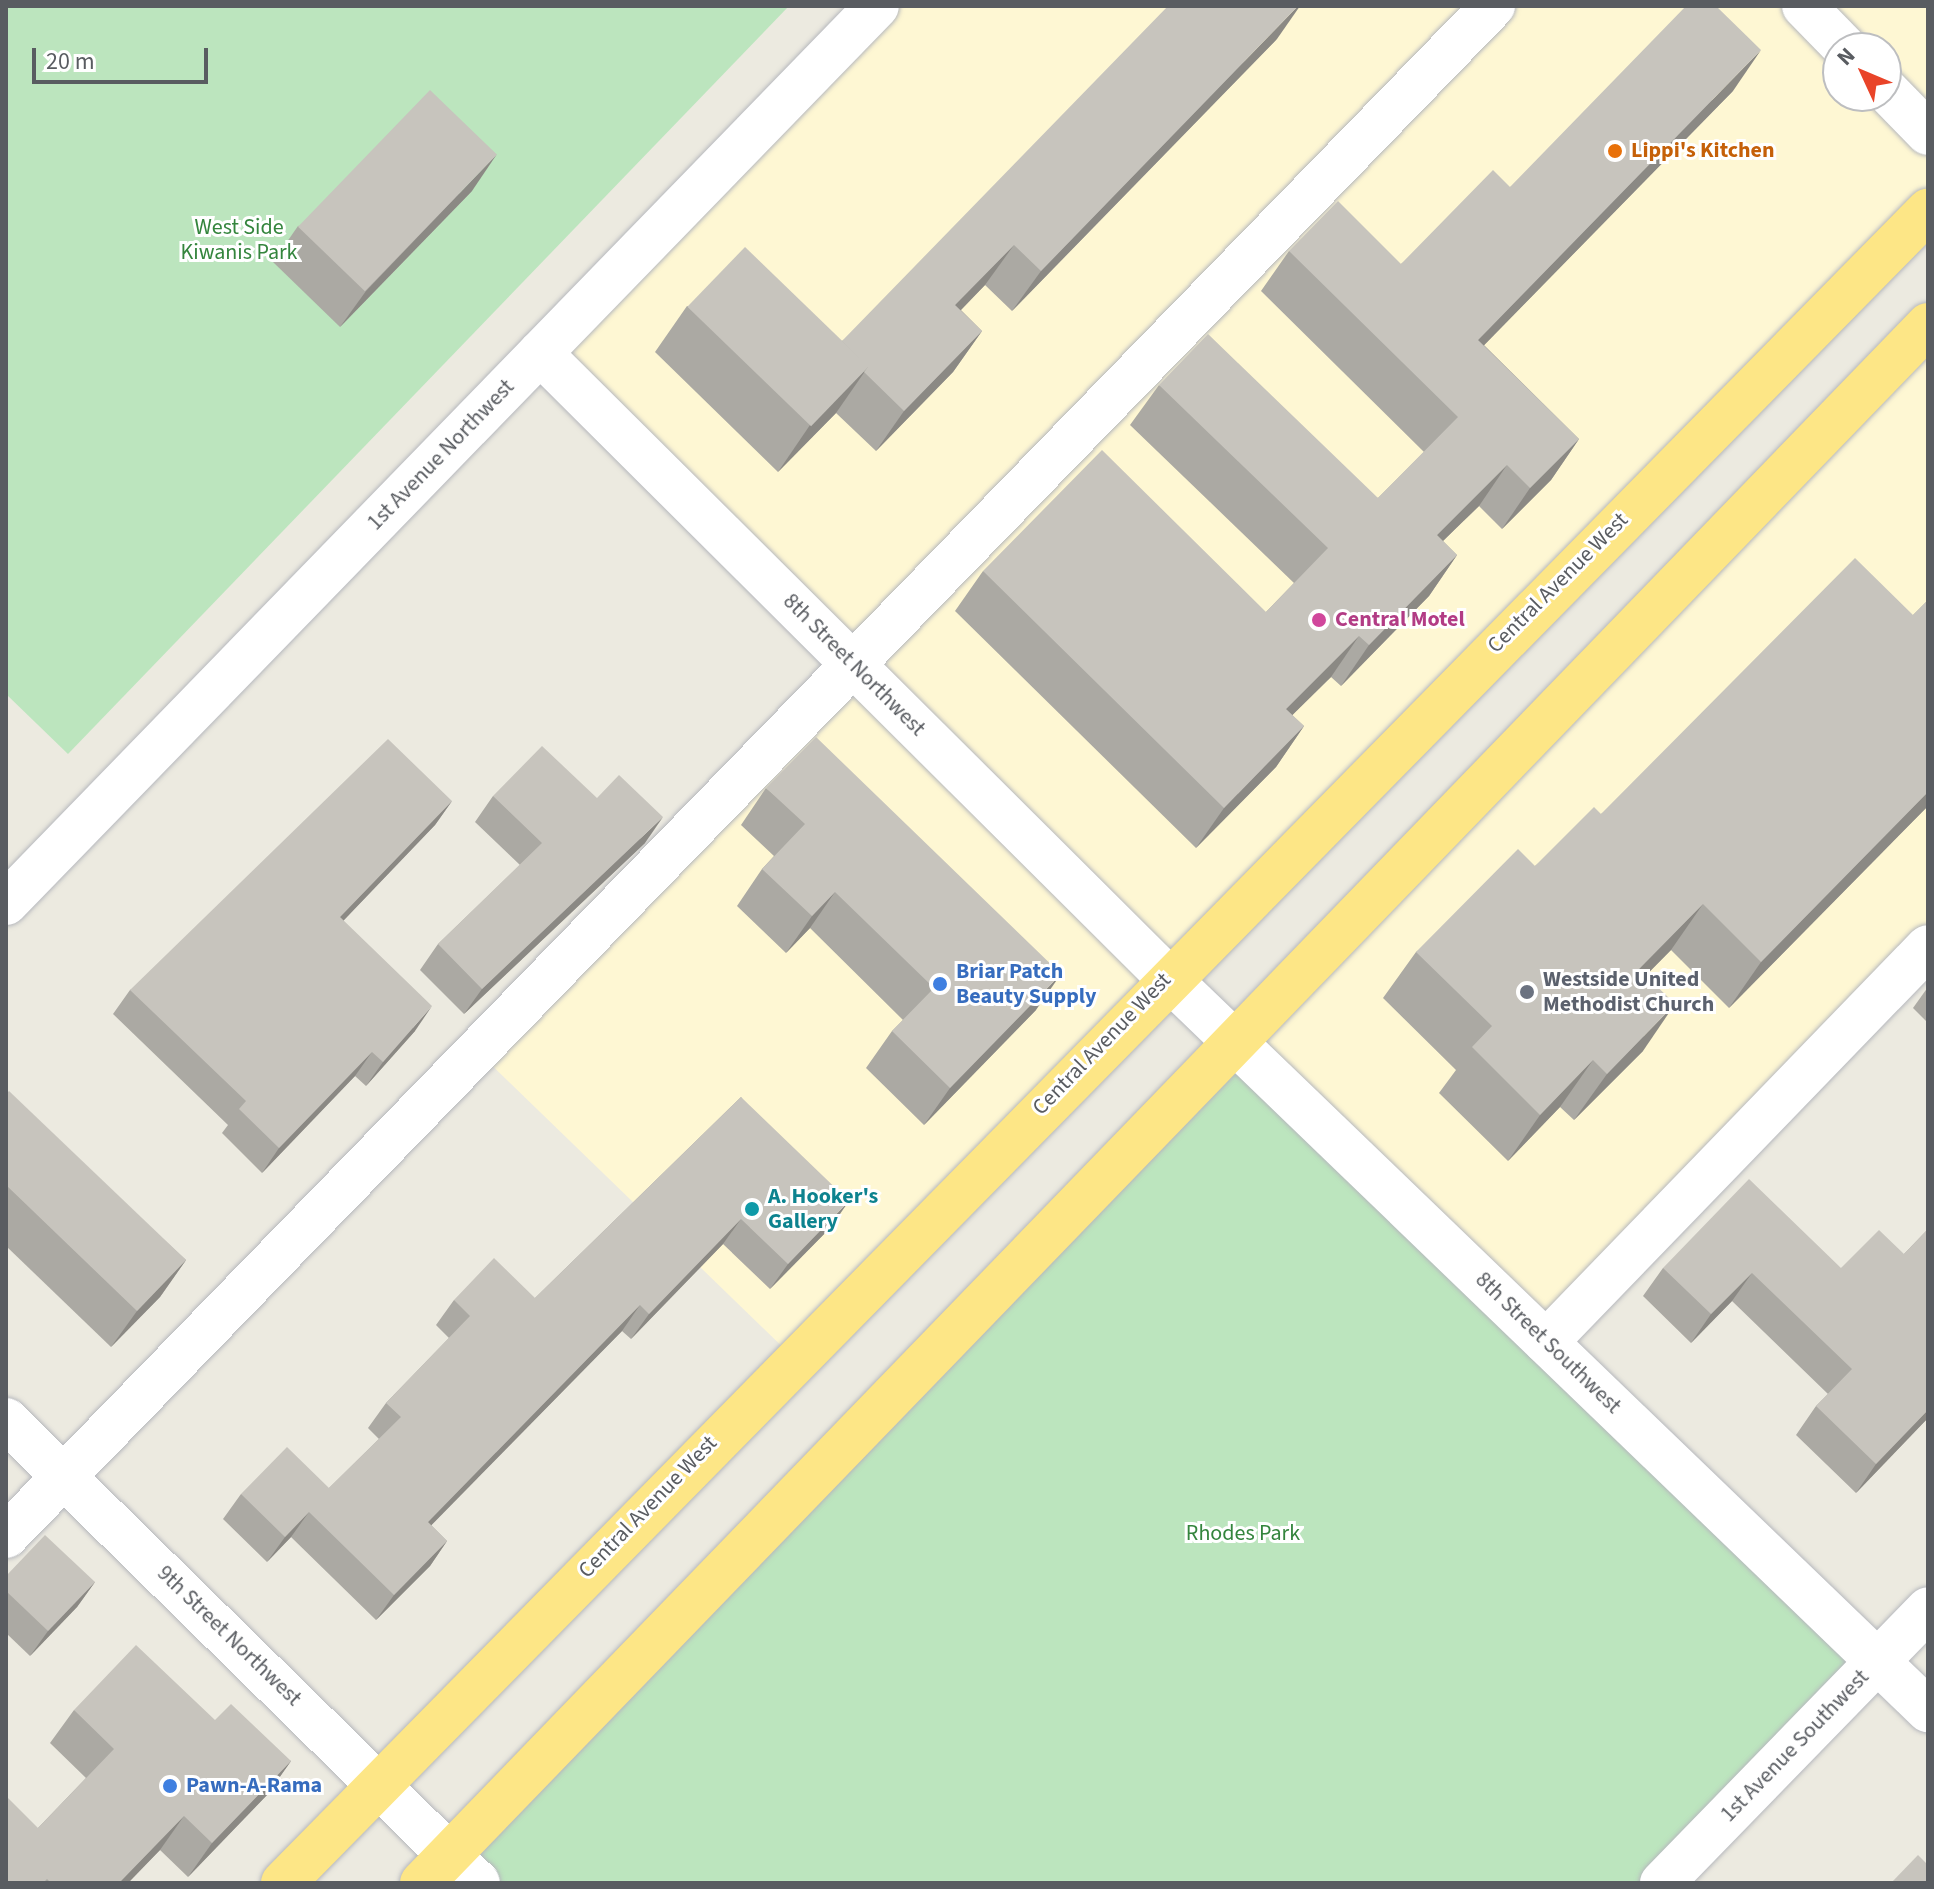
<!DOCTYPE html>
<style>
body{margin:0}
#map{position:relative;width:1934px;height:1889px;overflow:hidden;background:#eceae0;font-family:"Source Sans 3",sans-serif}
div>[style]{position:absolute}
.commercial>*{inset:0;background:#fef7d3}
.green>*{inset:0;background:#bce5be}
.roads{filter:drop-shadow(0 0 2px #b6b8bd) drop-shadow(0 0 2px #b6b8bd)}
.minor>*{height:44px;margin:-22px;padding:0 22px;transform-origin:22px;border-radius:22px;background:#fff}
.highway>*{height:44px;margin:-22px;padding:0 22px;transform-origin:22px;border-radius:22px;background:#fde686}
.wall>*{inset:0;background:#aba9a3}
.shaded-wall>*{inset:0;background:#8b8984}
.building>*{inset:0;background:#c7c4bd;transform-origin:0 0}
.dots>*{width:22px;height:22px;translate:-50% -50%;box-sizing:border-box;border:4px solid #fff;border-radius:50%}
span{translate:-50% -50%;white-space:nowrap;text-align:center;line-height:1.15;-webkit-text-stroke:6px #fff;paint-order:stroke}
.food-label{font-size:22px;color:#c56008;font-weight:700}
.left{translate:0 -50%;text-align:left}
.park-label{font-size:22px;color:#34853d}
.street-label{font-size:22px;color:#595c61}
.hotel-label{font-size:22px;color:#b23c85;font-weight:700}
.shop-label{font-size:22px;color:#366cbe;font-weight:700}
.worship-label{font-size:22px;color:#5b616d;font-weight:700}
.culture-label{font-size:22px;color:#0d838f;font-weight:700}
.frame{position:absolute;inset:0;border:8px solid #595c61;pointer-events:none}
.north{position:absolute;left:1822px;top:32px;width:80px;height:80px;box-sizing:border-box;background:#fff;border:2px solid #bdbec0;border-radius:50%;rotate:314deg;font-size:22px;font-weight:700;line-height:32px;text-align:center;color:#595c61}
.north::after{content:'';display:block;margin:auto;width:28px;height:36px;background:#e94429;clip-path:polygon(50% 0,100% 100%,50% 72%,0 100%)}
.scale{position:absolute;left:32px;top:48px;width:176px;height:36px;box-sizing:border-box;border:4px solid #595c61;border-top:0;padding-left:10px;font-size:24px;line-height:28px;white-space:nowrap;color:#595c61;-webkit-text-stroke:6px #fff;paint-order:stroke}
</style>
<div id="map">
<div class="commercial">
<div style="clip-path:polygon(evenodd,877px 6px,1928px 6px,1928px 211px,794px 1358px,477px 1051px,852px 664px,540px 353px,877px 6px,1838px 48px,1886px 48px,1886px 96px,1838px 96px,1838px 48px)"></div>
<div style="clip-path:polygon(1928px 325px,1928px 947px,1546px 1342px,1235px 1037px)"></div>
</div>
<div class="green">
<div style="clip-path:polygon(6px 6px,789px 6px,68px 754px,6px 694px)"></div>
<div style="clip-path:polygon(1235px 1037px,1878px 1661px,1662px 1883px,478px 1883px,449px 1855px)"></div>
</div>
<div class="roads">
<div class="minor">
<div style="left:1804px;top:6px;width:59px;rotate:45.7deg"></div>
<div style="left:1886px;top:90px;width:60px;rotate:45.7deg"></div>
<div style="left:540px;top:353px;width:885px;rotate:44.86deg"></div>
<div style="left:1167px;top:977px;width:1057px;rotate:43.93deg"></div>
<div style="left:6px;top:903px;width:1250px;rotate:-45.84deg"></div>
<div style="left:1546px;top:1342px;width:549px;rotate:-45.96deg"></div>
<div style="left:6px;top:1420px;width:661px;rotate:44.45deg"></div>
<div style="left:6px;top:1536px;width:2134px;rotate:-45.82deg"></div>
<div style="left:1662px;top:1883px;width:382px;rotate:-45.8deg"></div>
</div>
<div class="highway">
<div style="left:283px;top:1883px;width:2346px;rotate:-45.47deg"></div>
<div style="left:422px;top:1883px;width:2167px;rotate:-45.97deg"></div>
</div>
</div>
<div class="wall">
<div style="clip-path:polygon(1277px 39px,1012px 311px,985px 285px,961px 310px,982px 331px,953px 372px,876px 451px,836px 413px,778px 472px,655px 352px,687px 306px,842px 341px)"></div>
<div style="clip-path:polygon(1733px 91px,1484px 345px,1579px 439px,1551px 480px,1502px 529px,1479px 506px,1443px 541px,1457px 555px,1429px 596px,1341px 686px,1331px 677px,1292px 715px,1304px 726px,1276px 767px,1196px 848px,955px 611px,983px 571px,1266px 612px,1294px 583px,1130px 425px,1159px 385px,1378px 498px,1424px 452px,1261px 291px,1289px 251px,1401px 264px,1510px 187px)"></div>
<div style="clip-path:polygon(472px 191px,340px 327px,273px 262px,298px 226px)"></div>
<div style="clip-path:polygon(1928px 600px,1928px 806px,1729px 1008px,1671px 950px,1646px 975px,1643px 1051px,1574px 1120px,1560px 1107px,1508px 1161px,1439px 1093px,1456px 1070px,1383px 998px,1416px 952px,1535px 866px,1601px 814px,1913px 615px)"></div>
<div style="clip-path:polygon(766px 788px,1036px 1010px,924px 1125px,866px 1068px,892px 1031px,903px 1020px,810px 928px,786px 953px,737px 906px,762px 869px,774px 856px,741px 825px)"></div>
<div style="clip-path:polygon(493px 796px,597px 798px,645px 843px,464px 1014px,420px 970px,438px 944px,520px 865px,475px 822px)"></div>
<div style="clip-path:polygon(452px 801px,435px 825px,343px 921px,415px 1031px,366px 1086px,355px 1076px,262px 1173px,222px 1133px,228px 1125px,113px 1014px,130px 990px)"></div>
<div style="clip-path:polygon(1928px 987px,1928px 1023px,1913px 1008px)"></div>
<div style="clip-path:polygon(6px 1094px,186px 1260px,160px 1297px,111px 1347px,6px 1246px)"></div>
<div style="clip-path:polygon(741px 1097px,831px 1227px,770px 1289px,723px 1244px,631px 1339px,622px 1331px,431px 1525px,447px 1541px,430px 1566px,376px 1620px,291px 1537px,267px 1562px,223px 1519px,241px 1494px,329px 1488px,379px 1439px,368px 1428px,386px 1403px,449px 1338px,436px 1325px,454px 1300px,535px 1298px)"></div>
<div style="clip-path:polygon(1928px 1229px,1928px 1418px,1856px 1493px,1796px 1435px,1816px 1406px,1828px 1394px,1732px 1301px,1691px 1343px,1643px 1296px,1663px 1268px,1841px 1268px,1904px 1254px)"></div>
<div style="clip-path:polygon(6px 1576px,95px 1582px,77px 1607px,30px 1656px,6px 1633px)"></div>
<div style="clip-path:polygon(74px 1710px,215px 1720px,291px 1761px,267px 1795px,188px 1877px,160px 1850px,128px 1883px,6px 1883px,38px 1828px,86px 1778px,50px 1743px)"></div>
</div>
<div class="shaded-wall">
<div style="clip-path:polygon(1298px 6px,1300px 6px,1277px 39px,1012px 311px,1041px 271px)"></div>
<div style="clip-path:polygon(1761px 50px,1733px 91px,1450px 380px,1478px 340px)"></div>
<div style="clip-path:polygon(497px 154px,472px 191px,340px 327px,366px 291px)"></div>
<div style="clip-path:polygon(1014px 245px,985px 285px,927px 345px,955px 305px)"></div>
<div style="clip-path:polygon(982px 331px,953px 372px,876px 451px,904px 411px)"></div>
<div style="clip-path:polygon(868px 367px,836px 413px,778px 472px,810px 425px)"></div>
<div style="clip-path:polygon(1579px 439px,1551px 480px,1502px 529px,1530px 488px)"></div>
<div style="clip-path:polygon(1507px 465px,1479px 506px,1408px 575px,1437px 535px)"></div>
<div style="clip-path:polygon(1457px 555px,1429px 596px,1341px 686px,1369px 645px)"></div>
<div style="clip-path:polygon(1359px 636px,1331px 677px,1258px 749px,1286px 709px)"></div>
<div style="clip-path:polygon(1304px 726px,1276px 767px,1196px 848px,1224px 808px)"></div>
<div style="clip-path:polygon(1928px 792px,1928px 806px,1729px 1008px,1761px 962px)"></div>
<div style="clip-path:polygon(452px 801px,435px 825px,323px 942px,340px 917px)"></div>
<div style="clip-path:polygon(663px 817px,645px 843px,464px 1014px,482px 989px)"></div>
<div style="clip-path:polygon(835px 892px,810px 928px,786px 953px,812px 916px)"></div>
<div style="clip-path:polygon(1703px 904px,1671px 950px,1607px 1015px,1639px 969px)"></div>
<div style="clip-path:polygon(1061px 974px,1036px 1010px,924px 1125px,950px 1088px)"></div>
<div style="clip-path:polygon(1675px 1004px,1643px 1051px,1574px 1120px,1607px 1074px)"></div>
<div style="clip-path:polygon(432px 1006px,415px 1031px,366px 1086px,383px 1062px)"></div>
<div style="clip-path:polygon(372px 1052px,355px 1076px,262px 1173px,279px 1148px)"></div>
<div style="clip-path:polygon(1593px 1060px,1560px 1107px,1508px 1161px,1540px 1115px)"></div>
<div style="clip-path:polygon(849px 1201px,831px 1227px,770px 1289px,788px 1264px)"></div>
<div style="clip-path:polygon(741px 1219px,723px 1244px,631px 1339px,649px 1314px)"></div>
<div style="clip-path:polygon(186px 1260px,160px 1297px,111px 1347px,137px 1311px)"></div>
<div style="clip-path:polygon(1752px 1273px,1732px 1301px,1691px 1343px,1711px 1314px)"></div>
<div style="clip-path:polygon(640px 1305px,622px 1331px,410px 1547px,428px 1522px)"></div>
<div style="clip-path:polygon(1928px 1410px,1928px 1418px,1856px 1493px,1876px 1464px)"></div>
<div style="clip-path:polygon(309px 1512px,291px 1537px,267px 1562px,285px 1537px)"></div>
<div style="clip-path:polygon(447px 1541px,430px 1566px,376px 1620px,394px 1595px)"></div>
<div style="clip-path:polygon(95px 1582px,77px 1607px,30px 1656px,48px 1631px)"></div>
<div style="clip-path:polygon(291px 1761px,267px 1795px,188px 1877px,212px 1843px)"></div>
<div style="clip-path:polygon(184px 1816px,160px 1850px,128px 1883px,119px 1883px)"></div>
</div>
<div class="building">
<div style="clip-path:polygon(1168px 6px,1298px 6px,1041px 271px,1014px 245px,955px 305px,982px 331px,904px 411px,864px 372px,868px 367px,842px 341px)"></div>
<div style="clip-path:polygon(1686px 6px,1716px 6px,1761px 50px,1478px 340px,1579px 439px,1530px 488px,1507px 465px,1437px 535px,1457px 555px,1369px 645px,1359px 636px,1286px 709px,1304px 726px,1224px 808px,983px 571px,1102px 450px,1266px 612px,1328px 548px,1159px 385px,1208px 334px,1378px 498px,1458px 417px,1289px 251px,1338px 201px,1401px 264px,1493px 170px,1510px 187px)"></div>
<div style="left:430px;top:90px;width:93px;height:190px;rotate:44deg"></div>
<div style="left:745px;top:247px;width:172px;height:83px;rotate:44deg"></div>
<div style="clip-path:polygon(1855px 558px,1913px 615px,1928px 600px,1928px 792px,1761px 962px,1703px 904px,1639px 969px,1675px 1004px,1607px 1074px,1593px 1060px,1540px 1115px,1472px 1047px,1492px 1026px,1416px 952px,1518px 849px,1535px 866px,1594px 807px,1601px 814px)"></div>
<div style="clip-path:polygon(816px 737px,1061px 974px,950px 1088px,892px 1031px,934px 988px,835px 892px,812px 916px,762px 869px,805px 824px,766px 788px)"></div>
<div style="clip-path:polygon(388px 739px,452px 801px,340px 917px,432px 1006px,383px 1062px,372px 1052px,279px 1148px,239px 1109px,246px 1101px,130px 990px)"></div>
<div style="clip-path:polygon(542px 746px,597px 798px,619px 775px,663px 817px,482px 989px,438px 944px,542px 843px,493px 796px)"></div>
<div style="clip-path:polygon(9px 1091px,186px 1260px,137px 1311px,6px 1185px,6px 1094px)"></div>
<div style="clip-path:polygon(741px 1097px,849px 1201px,788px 1264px,741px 1219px,649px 1314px,640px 1305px,428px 1522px,447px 1541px,394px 1595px,309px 1512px,285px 1537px,241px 1494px,287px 1447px,329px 1488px,401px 1417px,386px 1403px,470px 1316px,454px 1300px,494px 1258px,535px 1298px)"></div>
<div style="clip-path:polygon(1749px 1179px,1841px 1268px,1879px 1230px,1904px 1254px,1928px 1229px,1928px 1410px,1876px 1464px,1816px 1406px,1852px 1369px,1752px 1273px,1711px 1314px,1663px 1268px)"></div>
<div style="clip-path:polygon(45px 1535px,95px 1582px,48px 1631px,6px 1591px,6px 1576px)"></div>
<div style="clip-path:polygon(136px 1645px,215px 1720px,231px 1704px,291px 1761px,212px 1843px,184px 1816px,119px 1883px,51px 1883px,47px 1879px,43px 1883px,6px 1883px,6px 1796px,38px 1828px,114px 1749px,74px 1710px)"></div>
<div style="clip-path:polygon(1918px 1855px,1928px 1865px,1928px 1883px,1891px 1883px)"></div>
</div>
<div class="dots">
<div style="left:1615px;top:151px;background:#e8710a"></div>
<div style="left:1319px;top:620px;background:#d1479c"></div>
<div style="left:940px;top:984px;background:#3f7fe0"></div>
<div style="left:1527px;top:992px;background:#6b7280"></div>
<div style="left:752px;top:1209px;background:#0f9aa8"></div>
<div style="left:170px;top:1786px;background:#3f7fe0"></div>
</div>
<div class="food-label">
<span class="left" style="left:1631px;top:151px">Lippi's Kitchen</span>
</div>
<div class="park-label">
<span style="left:239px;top:240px">West Side<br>Kiwanis Park</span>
<span style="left:1243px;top:1534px">Rhodes Park</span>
</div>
<div class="street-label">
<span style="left:441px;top:455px;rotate:-46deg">1st Avenue Northwest</span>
<span style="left:1558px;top:583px;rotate:-45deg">Central Avenue West</span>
<span style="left:854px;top:665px;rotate:45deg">8th Street Northwest</span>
<span style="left:1102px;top:1044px;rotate:-46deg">Central Avenue West</span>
<span style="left:1548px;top:1343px;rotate:44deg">8th Street Southwest</span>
<span style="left:648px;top:1507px;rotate:-46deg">Central Avenue West</span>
<span style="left:229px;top:1636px;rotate:44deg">9th Street Northwest</span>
<span style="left:1795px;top:1746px;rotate:-46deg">1st Avenue Southwest</span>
</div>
<div class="hotel-label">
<span class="left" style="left:1335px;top:620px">Central Motel</span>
</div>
<div class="shop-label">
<span class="left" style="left:956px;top:984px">Briar Patch<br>Beauty Supply</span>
<span class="left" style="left:186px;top:1786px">Pawn-A-Rama</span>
</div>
<div class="worship-label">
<span class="left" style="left:1543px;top:992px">Westside United<br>Methodist Church</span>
</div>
<div class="culture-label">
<span class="left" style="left:768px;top:1209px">A. Hooker's<br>Gallery</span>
</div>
<div class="frame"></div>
<div class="north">N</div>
<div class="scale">20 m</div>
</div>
